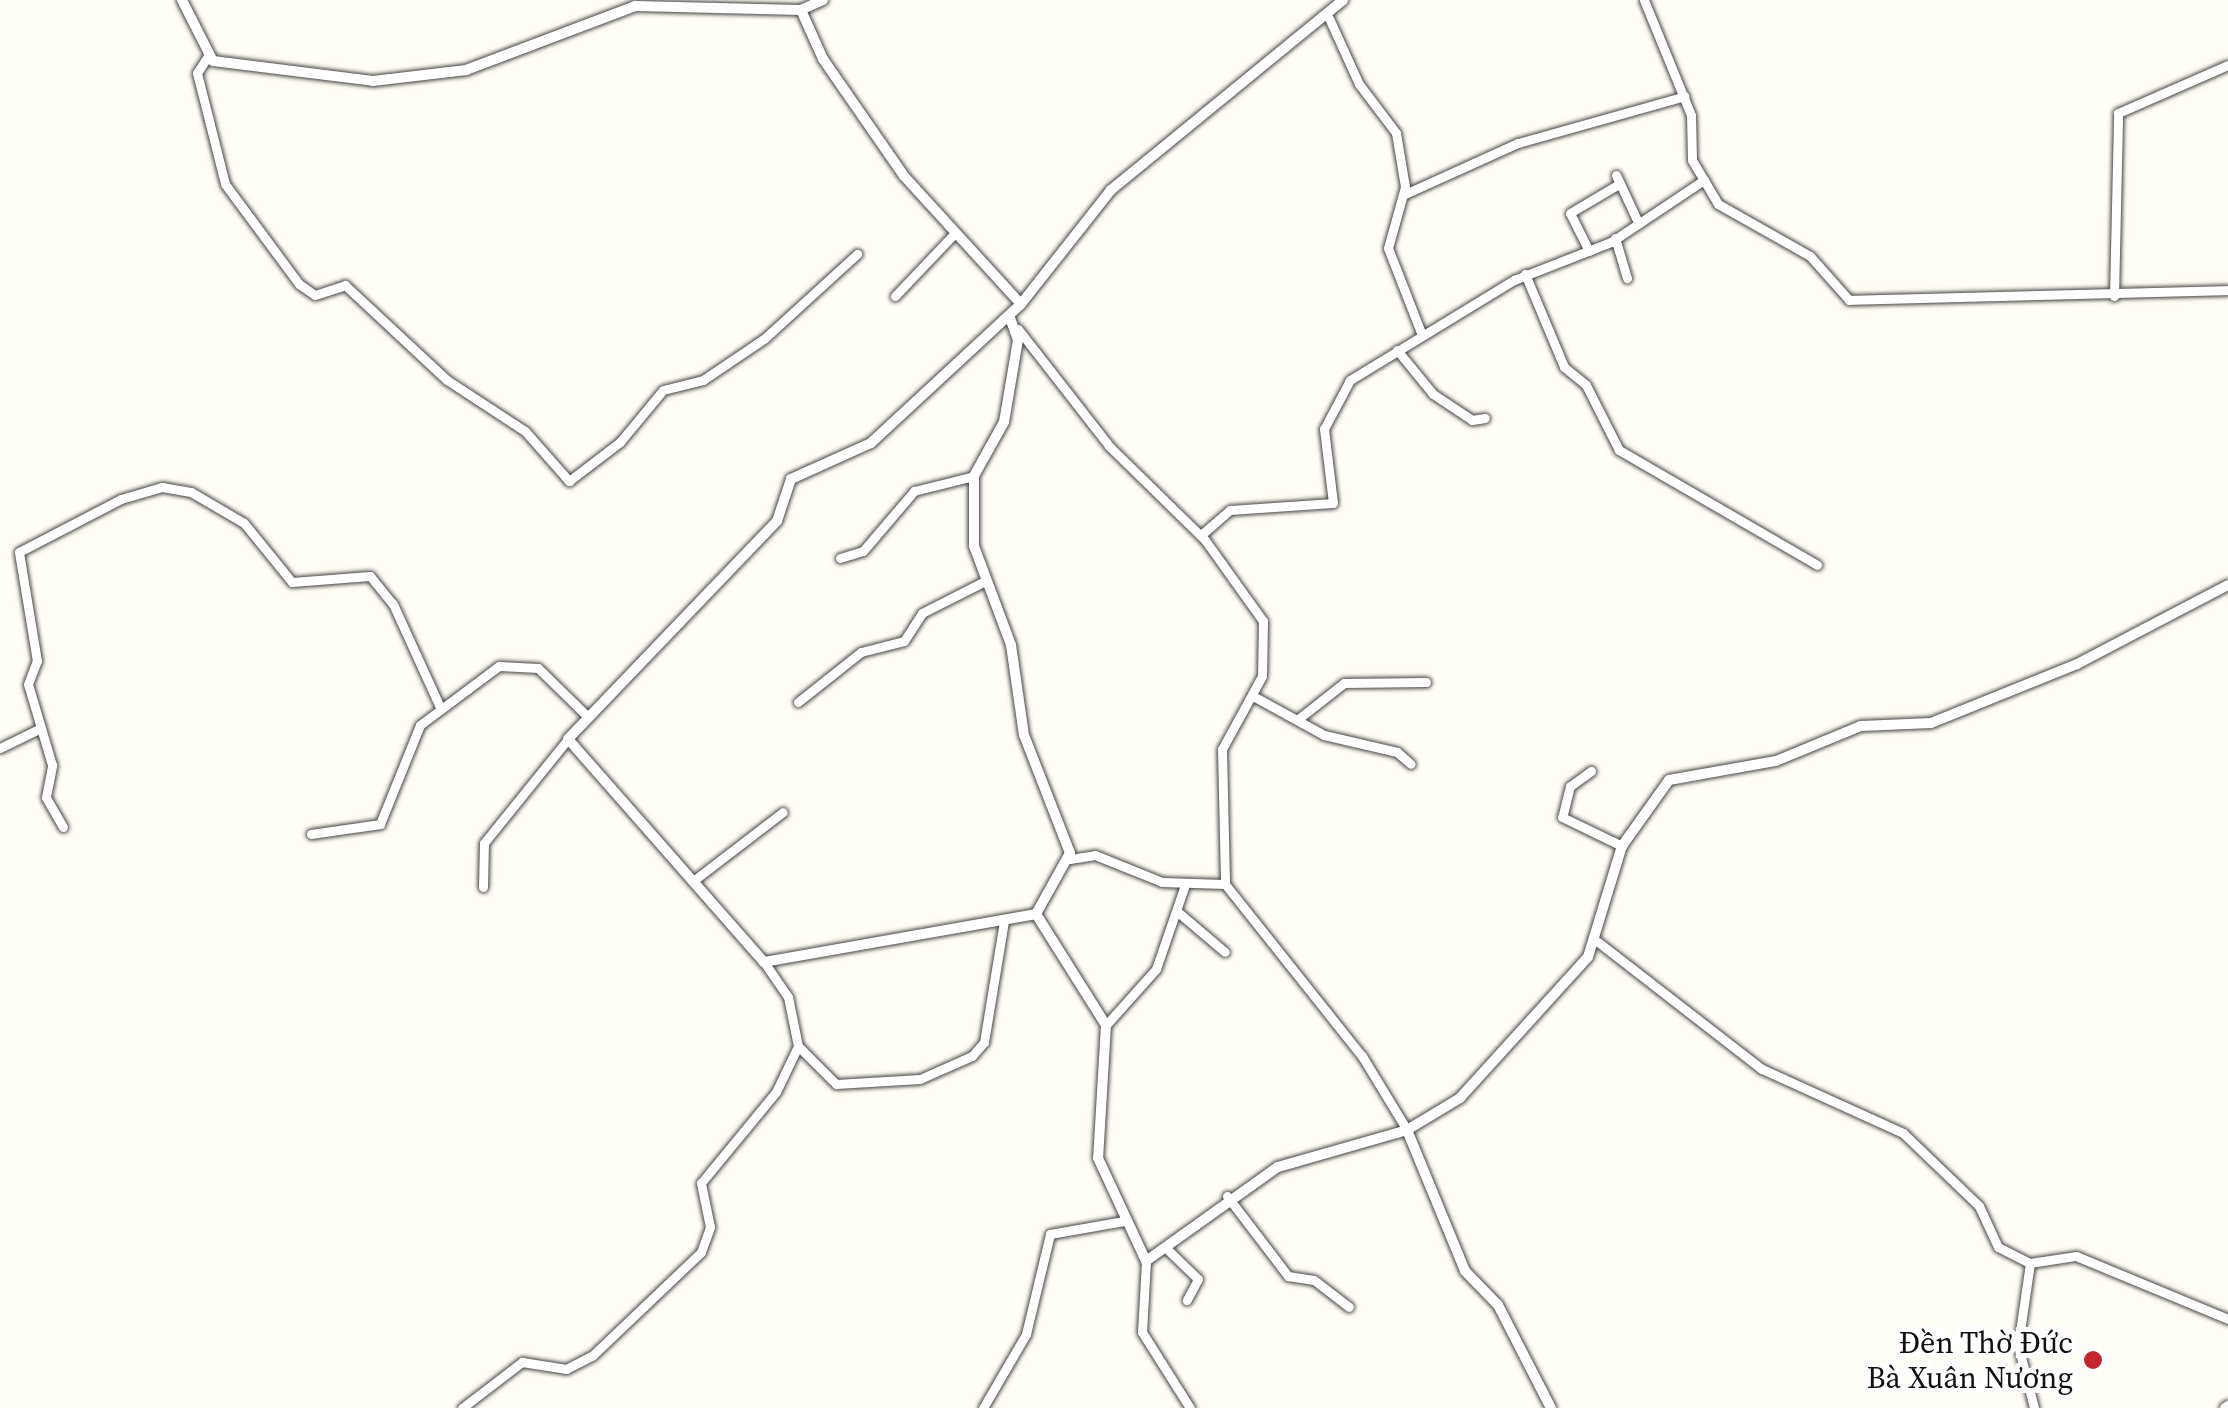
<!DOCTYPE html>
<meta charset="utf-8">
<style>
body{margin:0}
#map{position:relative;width:2228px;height:1408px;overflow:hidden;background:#fffdf5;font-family:"Source Serif 4",serif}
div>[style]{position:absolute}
.roads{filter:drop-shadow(0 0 2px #444) drop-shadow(0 0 2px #444)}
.minor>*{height:9px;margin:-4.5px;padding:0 4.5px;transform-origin:4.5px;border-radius:4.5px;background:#fff}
.tertiary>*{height:10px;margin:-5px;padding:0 5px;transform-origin:5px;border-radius:5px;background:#fff}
.dots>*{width:28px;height:28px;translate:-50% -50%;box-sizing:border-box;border:5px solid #fff;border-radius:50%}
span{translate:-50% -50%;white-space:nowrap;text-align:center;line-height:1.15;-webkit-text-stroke:10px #fff;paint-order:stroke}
.poi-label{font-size:30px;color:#111}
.right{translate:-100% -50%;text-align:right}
</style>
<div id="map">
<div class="roads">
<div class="minor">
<div style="left:1644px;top:0;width:124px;rotate:67.8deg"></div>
<div style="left:1691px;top:115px;width:45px;rotate:88.7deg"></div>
<div style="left:1692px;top:160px;width:51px;rotate:59.4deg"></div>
<div style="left:1718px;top:204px;width:106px;rotate:29.5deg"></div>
<div style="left:1810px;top:256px;width:59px;rotate:48.4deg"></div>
<div style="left:1849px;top:300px;width:379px;rotate:-1.5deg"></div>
<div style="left:1328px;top:16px;width:75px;rotate:65.5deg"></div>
<div style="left:1359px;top:84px;width:61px;rotate:52.9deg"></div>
<div style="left:1396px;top:133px;width:55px;rotate:80.5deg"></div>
<div style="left:1405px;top:187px;width:63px;rotate:105.6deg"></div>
<div style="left:1388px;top:248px;width:93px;rotate:68.7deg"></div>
<div style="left:208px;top:56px;width:20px;rotate:123deg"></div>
<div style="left:197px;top:73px;width:114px;rotate:75.8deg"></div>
<div style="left:225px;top:184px;width:124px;rotate:53.5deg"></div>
<div style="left:299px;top:284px;width:19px;rotate:35deg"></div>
<div style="left:315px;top:295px;width:32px;rotate:-18deg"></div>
<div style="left:345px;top:285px;width:139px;rotate:43deg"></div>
<div style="left:447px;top:380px;width:93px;rotate:33.2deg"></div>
<div style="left:525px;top:431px;width:67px;rotate:48.7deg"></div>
<div style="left:569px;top:481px;width:64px;rotate:-37.4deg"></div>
<div style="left:620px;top:442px;width:67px;rotate:-50.4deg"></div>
<div style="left:663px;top:390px;width:41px;rotate:-14deg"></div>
<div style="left:703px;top:380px;width:75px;rotate:-34.1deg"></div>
<div style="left:765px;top:338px;width:125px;rotate:-42.4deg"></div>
<div style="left:1616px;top:175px;width:50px;rotate:65deg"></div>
<div style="left:1405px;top:194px;width:124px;rotate:-24.3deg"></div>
<div style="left:1518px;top:143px;width:173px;rotate:-15.7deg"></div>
<div style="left:1615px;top:238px;width:42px;rotate:73.3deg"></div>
<div style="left:1589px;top:251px;width:42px;rotate:-116.6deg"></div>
<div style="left:1570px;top:213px;width:57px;rotate:-30.6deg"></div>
<div style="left:1525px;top:274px;width:101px;rotate:67.2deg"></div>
<div style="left:1564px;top:367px;width:28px;rotate:39deg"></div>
<div style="left:1586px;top:385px;width:73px;rotate:63.1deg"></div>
<div style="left:1619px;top:450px;width:229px;rotate:30.1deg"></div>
<div style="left:895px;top:296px;width:86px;rotate:-46.4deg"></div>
<div style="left:2114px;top:296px;width:183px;rotate:-88.7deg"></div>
<div style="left:2118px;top:113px;width:120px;rotate:-23.6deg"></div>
<div style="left:1018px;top:329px;width:148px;rotate:52.1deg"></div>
<div style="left:1109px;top:446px;width:134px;rotate:44.4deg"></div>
<div style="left:1205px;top:540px;width:100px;rotate:54.4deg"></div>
<div style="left:1263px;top:621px;width:55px;rotate:91deg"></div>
<div style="left:1262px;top:676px;width:83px;rotate:118.7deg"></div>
<div style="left:1222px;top:749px;width:135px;rotate:88.7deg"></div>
<div style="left:1225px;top:884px;width:220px;rotate:51.5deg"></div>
<div style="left:1362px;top:1056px;width:87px;rotate:58.7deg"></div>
<div style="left:1397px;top:350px;width:57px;rotate:50.7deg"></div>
<div style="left:1433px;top:394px;width:47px;rotate:33.7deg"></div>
<div style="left:1472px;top:420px;width:13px;rotate:-9deg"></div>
<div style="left:1201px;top:535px;width:38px;rotate:-41deg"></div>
<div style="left:1230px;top:510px;width:103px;rotate:-3.9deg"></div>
<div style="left:1333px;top:503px;width:75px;rotate:-96.9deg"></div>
<div style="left:1324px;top:429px;width:55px;rotate:-62deg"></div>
<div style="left:1350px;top:380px;width:192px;rotate:-31.4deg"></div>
<div style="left:1514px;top:280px;width:104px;rotate:-21.4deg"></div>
<div style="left:1611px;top:242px;width:112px;rotate:-33.7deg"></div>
<div style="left:840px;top:558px;width:24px;rotate:-17deg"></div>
<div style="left:863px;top:551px;width:79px;rotate:-49.6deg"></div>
<div style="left:914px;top:491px;width:62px;rotate:-14deg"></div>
<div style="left:1253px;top:696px;width:81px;rotate:28.8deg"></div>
<div style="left:1324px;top:735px;width:75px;rotate:13.1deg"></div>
<div style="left:1397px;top:752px;width:18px;rotate:41deg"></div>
<div style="left:798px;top:702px;width:80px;rotate:-38.4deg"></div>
<div style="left:861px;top:652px;width:44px;rotate:-14.3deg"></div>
<div style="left:904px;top:641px;width:33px;rotate:-57deg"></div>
<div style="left:922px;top:613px;width:71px;rotate:-26.9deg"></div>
<div style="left:1297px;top:720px;width:60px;rotate:-38.2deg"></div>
<div style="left:1344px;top:683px;width:82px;rotate:-0.7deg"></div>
<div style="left:0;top:748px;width:43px;rotate:-26deg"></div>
<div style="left:1591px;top:771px;width:26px;rotate:144deg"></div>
<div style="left:1570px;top:786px;width:32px;rotate:104deg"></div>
<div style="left:1562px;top:817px;width:67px;rotate:25.8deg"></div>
<div style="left:63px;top:827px;width:34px;rotate:-120deg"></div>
<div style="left:46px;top:797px;width:33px;rotate:-79deg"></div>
<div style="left:52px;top:765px;width:84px;rotate:-106.5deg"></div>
<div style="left:28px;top:684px;width:25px;rotate:-69deg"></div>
<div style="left:37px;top:661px;width:110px;rotate:-99.4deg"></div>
<div style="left:19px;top:552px;width:115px;rotate:-27.5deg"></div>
<div style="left:121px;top:499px;width:43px;rotate:-16.3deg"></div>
<div style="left:162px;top:487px;width:29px;rotate:10deg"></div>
<div style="left:191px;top:492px;width:61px;rotate:30.3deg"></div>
<div style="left:244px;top:523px;width:76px;rotate:50.9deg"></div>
<div style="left:292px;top:582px;width:78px;rotate:-4.4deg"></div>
<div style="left:370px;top:576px;width:36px;rotate:51deg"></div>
<div style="left:393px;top:604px;width:111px;rotate:65.5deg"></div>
<div style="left:311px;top:834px;width:70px;rotate:-8.2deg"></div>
<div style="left:380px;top:824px;width:107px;rotate:-68deg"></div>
<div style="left:420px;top:725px;width:99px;rotate:-36.8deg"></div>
<div style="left:499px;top:666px;width:39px;rotate:3deg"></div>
<div style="left:538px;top:668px;width:70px;rotate:44.4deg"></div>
<div style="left:1070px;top:859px;width:25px;rotate:-9deg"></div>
<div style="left:1095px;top:855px;width:72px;rotate:21.9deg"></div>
<div style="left:1162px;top:882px;width:63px;rotate:1.8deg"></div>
<div style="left:693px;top:881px;width:113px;rotate:-37.5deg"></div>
<div style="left:483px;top:887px;width:44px;rotate:-88.7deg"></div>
<div style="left:484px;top:843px;width:134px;rotate:-51.1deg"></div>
<div style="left:1179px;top:913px;width:60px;rotate:40.3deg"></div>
<div style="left:1598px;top:942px;width:207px;rotate:37.8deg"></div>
<div style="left:1762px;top:1069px;width:155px;rotate:24.4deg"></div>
<div style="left:1903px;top:1133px;width:105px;rotate:43.8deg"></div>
<div style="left:1979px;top:1206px;width:45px;rotate:65.1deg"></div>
<div style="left:1998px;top:1247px;width:36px;rotate:27deg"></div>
<div style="left:1106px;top:1025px;width:75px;rotate:-48.2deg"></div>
<div style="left:1156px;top:969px;width:89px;rotate:-71deg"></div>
<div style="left:798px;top:1046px;width:54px;rotate:45deg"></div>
<div style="left:836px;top:1084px;width:84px;rotate:-3.4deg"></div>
<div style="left:920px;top:1079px;width:57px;rotate:-23.9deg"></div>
<div style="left:972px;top:1056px;width:18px;rotate:-49deg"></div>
<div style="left:984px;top:1042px;width:123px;rotate:-80.6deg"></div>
<div style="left:1227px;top:1196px;width:101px;rotate:52.7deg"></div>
<div style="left:1288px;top:1276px;width:26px;rotate:9deg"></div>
<div style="left:1314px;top:1280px;width:44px;rotate:37.6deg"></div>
<div style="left:1167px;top:1249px;width:43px;rotate:44.1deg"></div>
<div style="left:1198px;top:1279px;width:24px;rotate:118deg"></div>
<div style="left:1146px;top:1261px;width:71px;rotate:93.2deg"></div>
<div style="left:1142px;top:1332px;width:90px;rotate:57.7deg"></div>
<div style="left:2030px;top:1263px;width:47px;rotate:-8.7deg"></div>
<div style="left:2076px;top:1256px;width:165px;rotate:22.5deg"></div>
<div style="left:2030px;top:1263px;width:83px;rotate:98.3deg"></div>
<div style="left:2018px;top:1345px;width:65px;rotate:75.7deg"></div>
<div style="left:462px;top:1408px;width:76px;rotate:-37.5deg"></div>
<div style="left:522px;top:1362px;width:45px;rotate:9deg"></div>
<div style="left:566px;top:1369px;width:30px;rotate:-27deg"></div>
<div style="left:593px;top:1355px;width:149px;rotate:-43.6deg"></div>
<div style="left:701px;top:1252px;width:27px;rotate:-70deg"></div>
<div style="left:710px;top:1227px;width:45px;rotate:-101.6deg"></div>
<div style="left:701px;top:1183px;width:118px;rotate:-50.5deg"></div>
<div style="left:776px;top:1092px;width:51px;rotate:-64.4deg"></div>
<div style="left:798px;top:1046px;width:50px;rotate:-101.5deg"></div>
<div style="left:788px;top:997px;width:42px;rotate:-124.4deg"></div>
<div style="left:983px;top:1408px;width:86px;rotate:-59.8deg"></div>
<div style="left:1026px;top:1334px;width:103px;rotate:-76.5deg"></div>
<div style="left:1050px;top:1234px;width:75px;rotate:-10deg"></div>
</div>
<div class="tertiary">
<div style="left:182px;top:0;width:68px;rotate:63.1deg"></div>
<div style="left:213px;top:61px;width:161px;rotate:7.1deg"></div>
<div style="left:373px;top:81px;width:94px;rotate:-6.7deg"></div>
<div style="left:466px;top:70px;width:181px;rotate:-20.7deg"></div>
<div style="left:635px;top:6px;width:166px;rotate:1.4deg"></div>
<div style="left:823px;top:0;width:24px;rotate:156deg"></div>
<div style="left:801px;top:10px;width:54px;rotate:65.8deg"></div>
<div style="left:823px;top:59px;width:142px;rotate:55.3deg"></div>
<div style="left:904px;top:176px;width:173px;rotate:47.6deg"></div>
<div style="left:1021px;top:304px;width:205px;rotate:137.2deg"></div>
<div style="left:871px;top:443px;width:88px;rotate:155.8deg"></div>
<div style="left:791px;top:479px;width:44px;rotate:108.4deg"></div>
<div style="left:777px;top:521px;width:302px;rotate:133.8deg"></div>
<div style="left:568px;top:739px;width:297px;rotate:48.7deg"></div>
<div style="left:764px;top:962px;width:276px;rotate:-10deg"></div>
<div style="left:1036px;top:914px;width:131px;rotate:57.8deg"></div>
<div style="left:1106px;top:1025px;width:133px;rotate:93.4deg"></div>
<div style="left:1098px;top:1158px;width:114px;rotate:65deg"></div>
<div style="left:1146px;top:1261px;width:162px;rotate:-35.5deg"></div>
<div style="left:1278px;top:1167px;width:134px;rotate:-16deg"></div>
<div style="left:1407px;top:1130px;width:152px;rotate:67.6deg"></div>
<div style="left:1465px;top:1271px;width:47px;rotate:45.9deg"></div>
<div style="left:1498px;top:1305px;width:116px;rotate:62.8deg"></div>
<div style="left:1021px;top:304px;width:145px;rotate:-51.7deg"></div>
<div style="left:1111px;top:190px;width:300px;rotate:-39.3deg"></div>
<div style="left:1010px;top:318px;width:23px;rotate:70deg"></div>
<div style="left:1018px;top:340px;width:83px;rotate:99.7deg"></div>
<div style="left:1004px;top:422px;width:62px;rotate:119.1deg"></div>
<div style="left:974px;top:476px;width:70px;rotate:90deg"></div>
<div style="left:974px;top:546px;width:106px;rotate:69.5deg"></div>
<div style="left:1011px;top:645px;width:91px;rotate:81.8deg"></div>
<div style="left:1024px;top:735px;width:127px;rotate:68.7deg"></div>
<div style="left:1070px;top:853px;width:70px;rotate:119.1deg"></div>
<div style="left:1407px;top:1130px;width:62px;rotate:-31.1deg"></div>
<div style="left:1460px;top:1098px;width:190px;rotate:-47.8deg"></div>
<div style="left:1588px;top:957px;width:116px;rotate:-73deg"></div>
<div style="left:1622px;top:846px;width:81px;rotate:-54.5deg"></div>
<div style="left:1669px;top:780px;width:109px;rotate:-10.1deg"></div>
<div style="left:1776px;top:761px;width:92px;rotate:-22.4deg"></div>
<div style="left:1861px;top:726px;width:70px;rotate:-2.5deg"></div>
<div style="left:1931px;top:723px;width:157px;rotate:-22deg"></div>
<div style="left:2077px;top:664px;width:170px;rotate:-27.6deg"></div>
<div style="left:2225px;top:1408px;width:4px;rotate:-34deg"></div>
</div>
</div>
<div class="dots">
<div style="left:2093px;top:1360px;background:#c4262e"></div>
</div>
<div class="poi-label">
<span class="right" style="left:2073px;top:1360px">Đền Thờ Đức<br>Bà Xuân Nương</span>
</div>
</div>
